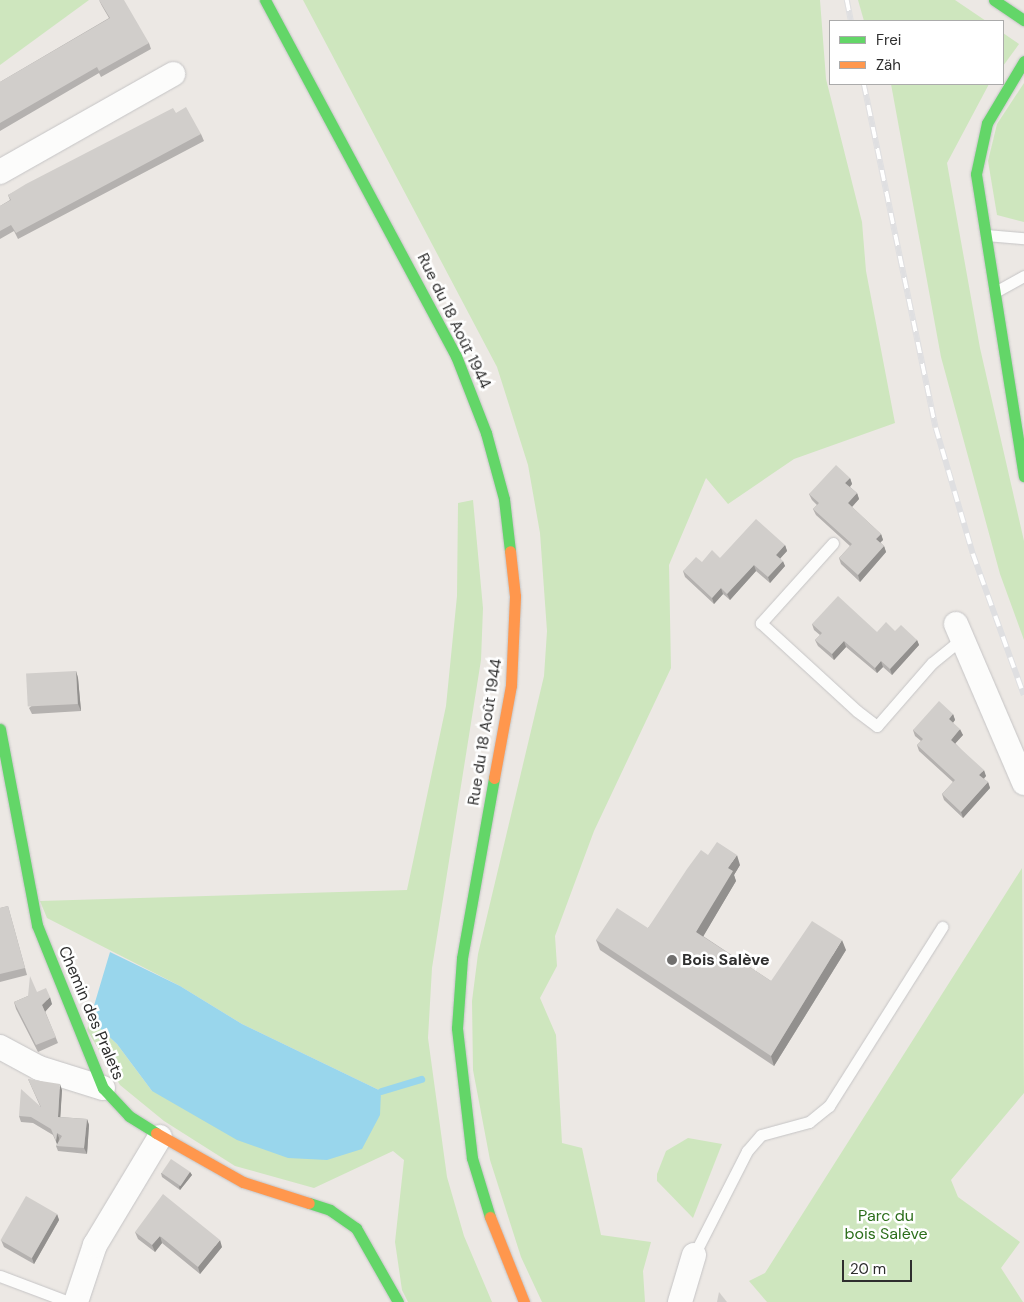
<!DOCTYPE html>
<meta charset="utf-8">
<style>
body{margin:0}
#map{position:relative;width:1024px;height:1302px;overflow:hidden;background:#ece8e4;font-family:"DM Sans",sans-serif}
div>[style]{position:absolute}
.green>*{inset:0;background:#cee6be}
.water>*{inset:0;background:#99d6ec}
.stream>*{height:7px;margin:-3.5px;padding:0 3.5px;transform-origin:3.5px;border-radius:3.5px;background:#99d6ec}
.roads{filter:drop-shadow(0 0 1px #c5c4c5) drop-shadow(0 0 1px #c5c4c5)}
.lane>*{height:11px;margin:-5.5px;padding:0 5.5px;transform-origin:5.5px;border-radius:5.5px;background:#fcfcfb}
.street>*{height:24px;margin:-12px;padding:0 12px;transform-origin:12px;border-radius:12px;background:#fcfcfb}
.fast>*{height:11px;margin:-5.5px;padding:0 5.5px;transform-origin:5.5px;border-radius:5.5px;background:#63d668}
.slow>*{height:11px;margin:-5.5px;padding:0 5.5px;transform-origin:5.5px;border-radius:5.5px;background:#ff974d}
.rail>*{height:5.5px;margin-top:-2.75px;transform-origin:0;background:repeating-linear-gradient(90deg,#fff 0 11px,#dfdfe1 0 22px);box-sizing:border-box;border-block:1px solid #dfdfe1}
.wall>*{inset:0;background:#b4b1af}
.shaded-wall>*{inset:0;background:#92908e}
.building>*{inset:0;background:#d1cecb;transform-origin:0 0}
.dots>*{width:14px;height:14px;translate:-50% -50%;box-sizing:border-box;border:2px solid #fff;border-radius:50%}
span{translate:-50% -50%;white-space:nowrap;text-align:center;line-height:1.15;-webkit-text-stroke:5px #fff;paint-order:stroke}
.street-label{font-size:16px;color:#2e2e2e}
.poi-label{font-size:16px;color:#2e2e2e;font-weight:700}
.left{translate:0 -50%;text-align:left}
.park-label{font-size:16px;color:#2c6e1b}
.legend{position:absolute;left:829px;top:20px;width:175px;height:65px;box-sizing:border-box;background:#fff;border:1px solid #ababab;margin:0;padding:6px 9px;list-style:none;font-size:15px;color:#2e2e2e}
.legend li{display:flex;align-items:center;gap:10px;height:25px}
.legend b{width:25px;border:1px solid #ababab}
.scale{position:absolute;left:842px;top:1260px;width:70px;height:22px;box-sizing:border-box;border:2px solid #2e2e2e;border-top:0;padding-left:6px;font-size:15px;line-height:18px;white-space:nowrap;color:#2e2e2e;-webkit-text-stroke:4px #fff;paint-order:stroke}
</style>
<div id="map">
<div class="green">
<div style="clip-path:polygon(0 0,89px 0,0 65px)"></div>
<div style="clip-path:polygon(303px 0,820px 0,826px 79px,862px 222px,866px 271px,895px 423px,794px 459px,728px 504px,706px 478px,669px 565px,671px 668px,594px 831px,555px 936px,557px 966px,540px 998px,556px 1035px,562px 1143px,582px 1148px,601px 1235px,651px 1242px,643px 1271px,645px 1302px,542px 1302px,521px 1257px,490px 1160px,473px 1070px,472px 1001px,478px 954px,544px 676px,547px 631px,540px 533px,528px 465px,497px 367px)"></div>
<div style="clip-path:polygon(858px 0,955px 0,986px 21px,864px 21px)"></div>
<div style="clip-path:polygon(1003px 33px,1019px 44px,1003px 66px)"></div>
<div style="clip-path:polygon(1024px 83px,1024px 222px,997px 215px,988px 161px,997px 124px)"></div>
<div style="clip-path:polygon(891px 84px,989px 84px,947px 163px,980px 348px,1024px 541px,1024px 640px,1000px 574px,941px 357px)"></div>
<div style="clip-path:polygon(473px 500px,483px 608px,481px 660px,432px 968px,428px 1038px,447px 1177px,464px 1236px,492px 1302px,408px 1302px,402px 1290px,395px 1242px,404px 1160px,393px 1151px,314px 1188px,235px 1166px,164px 1121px,120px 1085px,87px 1030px,90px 1019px,117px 1044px,152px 1091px,381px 1091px,242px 1024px,180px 986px,47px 918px,40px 901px,407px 890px,446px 706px,457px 596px,458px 503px)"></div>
<div style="clip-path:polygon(1022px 868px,1024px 1093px,951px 1180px,958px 1197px,1020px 1242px,1001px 1268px,1023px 1302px,767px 1302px,749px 1281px,765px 1273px)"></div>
<div style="clip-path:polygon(688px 1138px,722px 1144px,693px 1218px,657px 1181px,657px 1174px,666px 1151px)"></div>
</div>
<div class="water">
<div style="clip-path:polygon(110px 952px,180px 986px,242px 1024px,381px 1091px,380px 1115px,362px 1149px,327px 1160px,288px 1158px,237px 1140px,152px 1091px,117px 1044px,90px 1019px)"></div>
</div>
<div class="stream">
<div style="left:381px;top:1091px;width:42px;rotate:-16.7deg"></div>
</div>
<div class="roads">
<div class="lane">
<div style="left:986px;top:235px;width:38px;rotate:5deg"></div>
<div style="left:995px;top:292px;width:33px;rotate:-29deg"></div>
<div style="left:833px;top:543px;width:108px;rotate:132deg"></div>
<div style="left:761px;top:623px;width:130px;rotate:42.5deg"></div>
<div style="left:857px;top:711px;width:25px;rotate:37deg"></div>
<div style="left:877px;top:726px;width:84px;rotate:-48.9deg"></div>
<div style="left:932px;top:663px;width:36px;rotate:-39deg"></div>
<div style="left:694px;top:1255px;width:117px;rotate:-63deg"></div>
<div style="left:747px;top:1151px;width:21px;rotate:-49deg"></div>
<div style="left:761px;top:1135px;width:50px;rotate:-15.2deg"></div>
<div style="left:809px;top:1122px;width:26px;rotate:-39deg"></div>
<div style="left:829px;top:1106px;width:212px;rotate:-57.7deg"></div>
<div style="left:0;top:1276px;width:74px;rotate:20.6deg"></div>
</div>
<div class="street">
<div style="left:0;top:172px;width:199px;rotate:-29.5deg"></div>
<div style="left:956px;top:624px;width:173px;rotate:66.8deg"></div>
<div style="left:0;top:1047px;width:44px;rotate:28.3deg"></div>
<div style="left:39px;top:1068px;width:67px;rotate:17.4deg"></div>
<div style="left:76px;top:1302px;width:60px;rotate:-71.6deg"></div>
<div style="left:95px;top:1245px;width:126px;rotate:-59deg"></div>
<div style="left:680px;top:1302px;width:49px;rotate:-73.4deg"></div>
</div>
<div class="fast">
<div style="left:265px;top:0;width:404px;rotate:61.8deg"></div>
<div style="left:456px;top:356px;width:83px;rotate:68.7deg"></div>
<div style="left:486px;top:433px;width:68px;rotate:74.7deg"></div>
<div style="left:504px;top:499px;width:52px;rotate:83.4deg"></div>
<div style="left:994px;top:0;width:36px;rotate:34deg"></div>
<div style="left:1024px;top:61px;width:72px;rotate:120.8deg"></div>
<div style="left:987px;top:123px;width:52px;rotate:102.2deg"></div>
<div style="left:976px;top:174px;width:306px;rotate:81deg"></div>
<div style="left:0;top:729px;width:199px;rotate:79.3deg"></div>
<div style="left:37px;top:925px;width:176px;rotate:68deg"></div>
<div style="left:103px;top:1088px;width:38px;rotate:47deg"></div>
<div style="left:129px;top:1116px;width:32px;rotate:32deg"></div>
<div style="left:309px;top:1203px;width:22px;rotate:18deg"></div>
<div style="left:330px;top:1210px;width:32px;rotate:35deg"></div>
<div style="left:356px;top:1228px;width:85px;rotate:60.4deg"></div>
<div style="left:490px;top:1217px;width:62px;rotate:-107deg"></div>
<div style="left:472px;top:1158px;width:131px;rotate:-96.6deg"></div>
<div style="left:457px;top:1028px;width:70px;rotate:-85.9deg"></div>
<div style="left:462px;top:958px;width:183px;rotate:-79.9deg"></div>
</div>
<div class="slow">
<div style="left:494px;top:778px;width:95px;rotate:-79.6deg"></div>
<div style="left:511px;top:685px;width:89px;rotate:-87.4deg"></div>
<div style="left:515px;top:596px;width:45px;rotate:-96.3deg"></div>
<div style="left:156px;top:1133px;width:100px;rotate:29.4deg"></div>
<div style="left:243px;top:1182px;width:69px;rotate:17.7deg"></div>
<div style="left:490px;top:1217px;width:92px;rotate:68.2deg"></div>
</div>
</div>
<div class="rail">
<div style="left:847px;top:0;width:21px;rotate:79deg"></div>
<div style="left:864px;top:84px;width:351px;rotate:78.2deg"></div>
<div style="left:936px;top:428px;width:131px;rotate:73.6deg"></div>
<div style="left:973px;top:554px;width:150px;rotate:70.1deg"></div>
</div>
<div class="wall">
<div style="clip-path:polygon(99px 0,149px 43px,151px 49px,101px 77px,99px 73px,0 131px,0 82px,109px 18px,102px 6px)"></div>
<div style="clip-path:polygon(176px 113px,201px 134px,204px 141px,18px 239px,14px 231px,0 239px,0 206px,10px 200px,8px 195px)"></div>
<div style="clip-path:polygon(850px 478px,852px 484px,850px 487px,857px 493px,859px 499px,852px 507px,881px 534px,883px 540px,880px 542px,884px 546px,886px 552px,860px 582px,841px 564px,839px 558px,850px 546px,816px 515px,813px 509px,817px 505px,812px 500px,809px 494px)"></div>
<div style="clip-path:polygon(785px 545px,787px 551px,780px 558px,785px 566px,770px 583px,756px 571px,730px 600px,723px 594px,714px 604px,685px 577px,683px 571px,720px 558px)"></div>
<div style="clip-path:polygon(812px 624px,877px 632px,895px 631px,917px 640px,919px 645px,892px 675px,883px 667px,877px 673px,846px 647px,834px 660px,818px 646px,815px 640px,820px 635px,814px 630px)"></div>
<div style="clip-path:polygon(76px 671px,78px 678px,81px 711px,32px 714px,29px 708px)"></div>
<div style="clip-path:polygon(953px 714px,955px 720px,953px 723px,963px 735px,955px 743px,986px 776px,984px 779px,988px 782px,990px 788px,963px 818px,944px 800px,942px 794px,953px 782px,919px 751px,917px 745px,921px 741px,915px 736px,913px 730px)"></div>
<div style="clip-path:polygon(708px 855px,740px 865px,734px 875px,736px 881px,703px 936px,771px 981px,846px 950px,774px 1066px,600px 950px,596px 940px,648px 928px)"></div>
<div style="clip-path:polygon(8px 906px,27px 975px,0 982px,0 908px)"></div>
<div style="clip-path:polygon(37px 992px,52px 1004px,45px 1011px,58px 1043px,38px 1052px,16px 1009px,14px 1002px)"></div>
<div style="clip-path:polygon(28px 1079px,62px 1090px,60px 1117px,87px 1119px,89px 1125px,87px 1154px,58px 1151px,56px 1146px,57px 1144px,53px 1135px,33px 1123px,21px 1122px,19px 1116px,40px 1106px)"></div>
<div style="clip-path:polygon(190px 1172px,192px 1175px,180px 1190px,162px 1177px,161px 1173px)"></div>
<div style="clip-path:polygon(57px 1214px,59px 1220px,34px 1264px,4px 1247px,1px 1240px)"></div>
<div style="clip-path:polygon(135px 1232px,222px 1247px,200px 1274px,162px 1243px,155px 1252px,138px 1239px)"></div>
</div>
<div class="shaded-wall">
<div style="clip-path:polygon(850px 478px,852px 484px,848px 489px,845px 483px)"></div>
<div style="clip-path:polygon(857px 493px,859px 499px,850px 509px,848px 503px)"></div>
<div style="clip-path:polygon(881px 534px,883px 540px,878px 545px,876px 539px)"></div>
<div style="clip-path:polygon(785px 545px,787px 551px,778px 561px,776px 555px)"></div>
<div style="clip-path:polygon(884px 546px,886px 552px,860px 582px,858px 575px)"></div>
<div style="clip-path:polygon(783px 561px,785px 566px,770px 583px,768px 577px)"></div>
<div style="clip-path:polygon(754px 565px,756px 571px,730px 600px,727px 594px)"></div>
<div style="clip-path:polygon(721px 588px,723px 594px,714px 604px,712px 598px)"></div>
<div style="clip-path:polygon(917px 640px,919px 645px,892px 675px,890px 669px)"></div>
<div style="clip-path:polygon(844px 641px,846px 647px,834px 660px,832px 654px)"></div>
<div style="clip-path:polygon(881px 661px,883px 667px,877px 673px,875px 668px)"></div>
<div style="clip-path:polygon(76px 671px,78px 678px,81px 711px,78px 704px)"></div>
<div style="clip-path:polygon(953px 714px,955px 720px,951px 725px,949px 719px)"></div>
<div style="clip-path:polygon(960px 729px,963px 735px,953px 746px,951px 740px)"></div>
<div style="clip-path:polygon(984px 770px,986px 776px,981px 781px,979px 775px)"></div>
<div style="clip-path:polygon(988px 782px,990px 788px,963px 818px,961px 812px)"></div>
<div style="clip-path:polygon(737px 855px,740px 865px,734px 875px,736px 881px,700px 942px,696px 932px,728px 868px)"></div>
<div style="clip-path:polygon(842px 940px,846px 950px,774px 1066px,771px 1056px)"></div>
<div style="clip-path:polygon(50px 997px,52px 1004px,45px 1012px,42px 1005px)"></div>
<div style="clip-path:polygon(60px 1084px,62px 1090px,60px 1123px,58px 1117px)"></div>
<div style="clip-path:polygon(87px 1119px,89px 1125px,87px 1154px,84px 1148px)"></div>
<div style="clip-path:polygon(57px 1133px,59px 1138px,58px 1147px,56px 1141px)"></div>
<div style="clip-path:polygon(190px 1172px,192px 1175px,180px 1190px,179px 1187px)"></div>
<div style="clip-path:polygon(57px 1214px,59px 1220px,34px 1264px,32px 1258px)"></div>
<div style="clip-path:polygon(160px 1236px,162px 1243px,155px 1252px,152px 1245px)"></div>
<div style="clip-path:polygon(220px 1240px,222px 1247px,200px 1274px,198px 1267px)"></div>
</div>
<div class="building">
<div style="clip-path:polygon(99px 0,124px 0,149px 43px,99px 71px,97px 67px,0 123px,0 82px,110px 18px)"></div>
<div style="clip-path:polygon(186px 107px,201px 134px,16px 233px,11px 225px,0 231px,0 206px,11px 200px,8px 195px,26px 184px,173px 108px,176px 113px)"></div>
<div style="clip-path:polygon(836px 465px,850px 478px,845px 483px,857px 493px,848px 503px,881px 534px,876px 539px,884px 546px,858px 575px,839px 558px,852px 544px,813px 509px,819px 503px,809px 494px)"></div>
<div style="clip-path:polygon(756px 519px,785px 545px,776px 555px,783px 561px,768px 577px,754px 565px,727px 594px,721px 588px,712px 598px,683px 571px,696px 557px,702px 562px,712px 550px,720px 558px)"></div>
<div style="clip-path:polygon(838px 596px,877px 632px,886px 622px,895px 631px,901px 625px,917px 640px,890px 669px,881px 661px,875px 668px,844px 641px,832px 654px,815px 640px,822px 633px,812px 624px)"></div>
<div style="left:76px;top:671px;width:33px;height:50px;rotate:87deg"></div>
<div style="clip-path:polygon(939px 701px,953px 714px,949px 719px,960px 729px,951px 740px,984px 770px,979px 775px,988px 782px,961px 812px,942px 794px,955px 780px,917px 745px,923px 739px,913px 730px)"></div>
<div style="clip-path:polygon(717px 842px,737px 855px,728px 868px,733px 871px,696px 932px,771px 981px,812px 921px,842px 940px,771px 1056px,596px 940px,617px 908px,648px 928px,687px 869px,701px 850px,708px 855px)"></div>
<div style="clip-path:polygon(8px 906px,25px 968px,0 974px,0 908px)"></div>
<div style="clip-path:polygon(30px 976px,37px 992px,46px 988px,50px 997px,42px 1005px,56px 1037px,36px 1045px,14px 1002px,28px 996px)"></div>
<div style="clip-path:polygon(28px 1079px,60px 1084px,58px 1117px,87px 1119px,84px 1148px,56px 1146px,62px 1136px,57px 1133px,56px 1141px,51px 1129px,31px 1117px,19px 1116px,21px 1089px,41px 1107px)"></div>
<div style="left:171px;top:1159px;width:23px;height:17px;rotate:34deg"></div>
<div style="clip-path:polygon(163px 1194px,220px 1240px,198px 1267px,160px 1236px,152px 1245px,135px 1232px)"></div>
<div style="left:26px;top:1196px;width:36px;height:51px;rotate:30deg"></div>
<div style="clip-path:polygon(719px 1292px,727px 1302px,717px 1302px)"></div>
</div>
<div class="dots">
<div style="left:672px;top:960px;background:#706f6e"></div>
</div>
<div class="street-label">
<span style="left:454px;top:321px;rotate:64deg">Rue du 18 Août 1944</span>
<span style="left:485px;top:732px;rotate:-81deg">Rue du 18 Août 1944</span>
<span style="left:91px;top:1013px;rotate:67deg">Chemin des Pralets</span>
</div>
<div class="poi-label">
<span class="left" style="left:682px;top:960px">Bois Salève</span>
</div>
<div class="park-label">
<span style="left:886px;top:1225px">Parc du<br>bois Salève</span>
</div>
<ul class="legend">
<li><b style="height:6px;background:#63d668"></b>Frei</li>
<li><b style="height:6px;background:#ff974d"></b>Zäh</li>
</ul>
<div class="scale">20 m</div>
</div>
